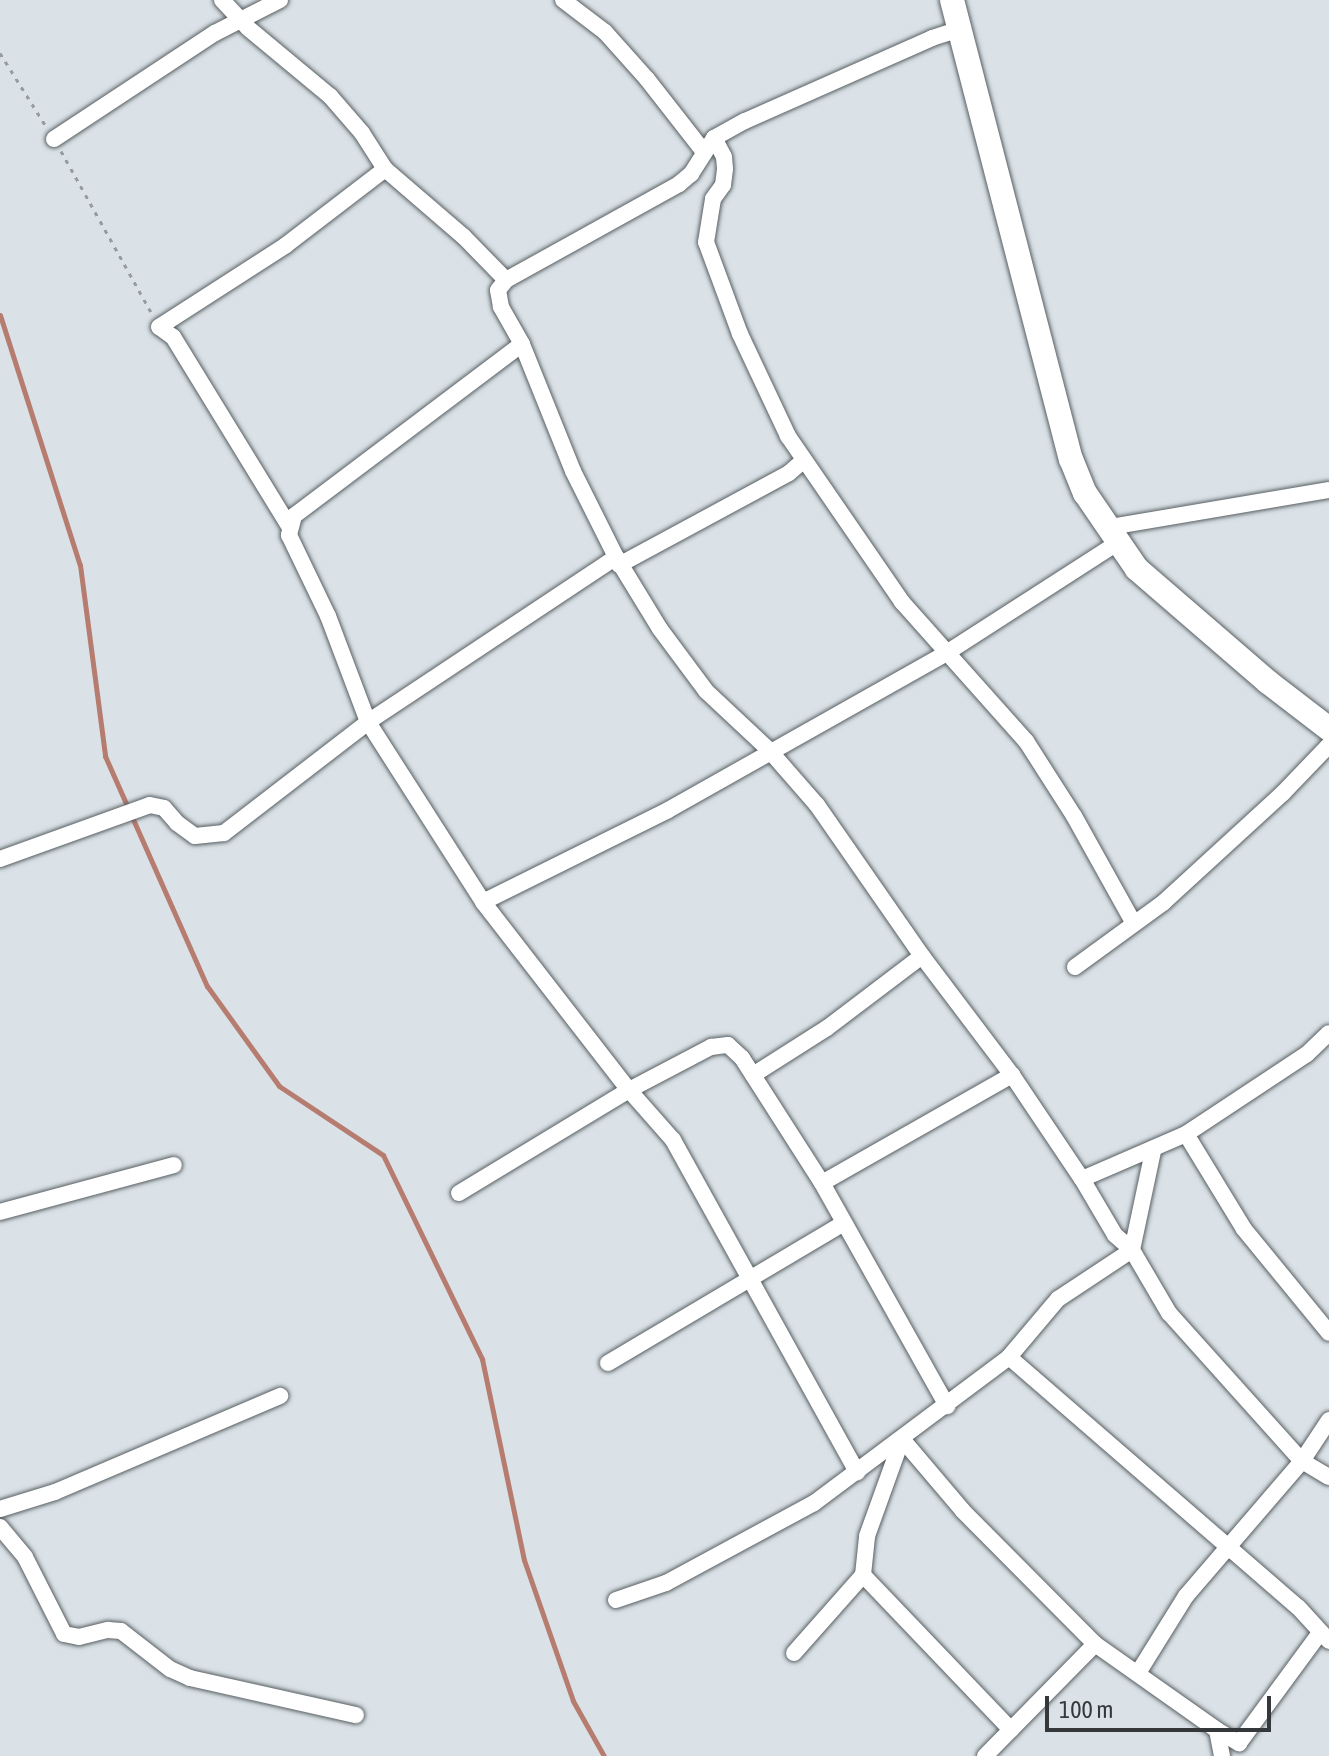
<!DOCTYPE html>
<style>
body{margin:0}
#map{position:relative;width:1329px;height:1756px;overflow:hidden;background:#dae2e7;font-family:"Asap Condensed",sans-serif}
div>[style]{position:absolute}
.stream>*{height:5px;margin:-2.5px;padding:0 2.5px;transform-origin:2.5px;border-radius:2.5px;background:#b67c6f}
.path>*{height:3px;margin-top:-1.5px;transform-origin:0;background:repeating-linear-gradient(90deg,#959b9f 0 4px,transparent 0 10px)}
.roads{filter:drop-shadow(0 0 2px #585f63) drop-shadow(0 0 2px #585f63)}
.street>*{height:16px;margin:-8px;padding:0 8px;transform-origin:8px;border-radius:8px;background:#fff}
.secondary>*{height:24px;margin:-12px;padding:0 12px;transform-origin:12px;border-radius:12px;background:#fff}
span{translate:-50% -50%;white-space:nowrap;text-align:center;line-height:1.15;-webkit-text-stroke:7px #dae2e7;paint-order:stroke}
.scale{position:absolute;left:1045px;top:1696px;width:226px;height:36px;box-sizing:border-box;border:4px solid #35383a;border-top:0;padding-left:10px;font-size:24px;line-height:28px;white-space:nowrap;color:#35383a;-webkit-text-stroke:6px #dae2e7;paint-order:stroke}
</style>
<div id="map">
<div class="stream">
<div style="left:0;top:315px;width:262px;rotate:72.3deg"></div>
<div style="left:80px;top:565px;width:193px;rotate:82.5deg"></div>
<div style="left:105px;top:756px;width:252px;rotate:66.1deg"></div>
<div style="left:207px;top:986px;width:123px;rotate:54.2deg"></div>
<div style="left:279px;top:1086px;width:125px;rotate:33.6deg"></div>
<div style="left:383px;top:1155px;width:227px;rotate:64.1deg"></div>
<div style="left:482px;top:1359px;width:205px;rotate:78.2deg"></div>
<div style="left:524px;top:1560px;width:149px;rotate:70.8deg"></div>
<div style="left:573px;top:1701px;width:63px;rotate:60.6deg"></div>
</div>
<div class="path">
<div style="left:0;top:53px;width:89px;rotate:57.9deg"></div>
<div style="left:61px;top:151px;width:184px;rotate:60.8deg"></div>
</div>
<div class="roads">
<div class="street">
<div style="left:222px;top:0;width:38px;rotate:47deg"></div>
<div style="left:248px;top:28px;width:107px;rotate:39.7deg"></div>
<div style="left:330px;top:96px;width:49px;rotate:49.1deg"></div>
<div style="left:362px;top:133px;width:43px;rotate:57.4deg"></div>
<div style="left:385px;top:169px;width:104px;rotate:40.7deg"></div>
<div style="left:464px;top:237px;width:60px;rotate:45.7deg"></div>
<div style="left:563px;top:0;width:53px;rotate:37.3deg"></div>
<div style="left:605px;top:32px;width:63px;rotate:48.2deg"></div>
<div style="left:647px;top:79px;width:93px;rotate:52deg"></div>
<div style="left:714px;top:138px;width:21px;rotate:62deg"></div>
<div style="left:724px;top:157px;width:12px;rotate:85deg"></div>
<div style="left:725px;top:169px;width:16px;rotate:97deg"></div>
<div style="left:723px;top:185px;width:17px;rotate:126deg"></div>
<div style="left:713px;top:199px;width:44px;rotate:99.2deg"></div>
<div style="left:706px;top:242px;width:98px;rotate:69.7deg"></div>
<div style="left:740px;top:334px;width:113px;rotate:64.8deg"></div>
<div style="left:788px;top:436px;width:201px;rotate:55.5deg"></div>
<div style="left:902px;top:602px;width:186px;rotate:48.3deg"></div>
<div style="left:1026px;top:741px;width:89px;rotate:57.4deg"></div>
<div style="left:1074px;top:816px;width:121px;rotate:60.9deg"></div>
<div style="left:54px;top:139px;width:193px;rotate:-33.4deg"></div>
<div style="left:215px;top:33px;width:73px;rotate:-26.9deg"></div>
<div style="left:522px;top:344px;width:286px;rotate:143deg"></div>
<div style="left:294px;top:516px;width:20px;rotate:105deg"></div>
<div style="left:289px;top:535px;width:90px;rotate:64.3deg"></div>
<div style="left:328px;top:616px;width:113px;rotate:69.3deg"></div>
<div style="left:368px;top:722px;width:214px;rotate:57.4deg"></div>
<div style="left:483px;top:902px;width:238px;rotate:52.2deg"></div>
<div style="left:629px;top:1090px;width:67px;rotate:48.7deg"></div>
<div style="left:673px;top:1140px;width:380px;rotate:61deg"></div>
<div style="left:289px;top:526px;width:222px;rotate:-121.5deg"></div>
<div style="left:173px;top:337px;width:17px;rotate:-144deg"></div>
<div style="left:159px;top:327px;width:151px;rotate:-32.8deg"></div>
<div style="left:286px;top:245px;width:125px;rotate:-37.5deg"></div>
<div style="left:1110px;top:527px;width:222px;rotate:-9.6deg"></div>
<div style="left:616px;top:557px;width:84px;rotate:58.6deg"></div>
<div style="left:660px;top:629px;width:77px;rotate:53.4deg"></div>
<div style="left:706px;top:691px;width:86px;rotate:43.1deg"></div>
<div style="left:769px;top:750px;width:73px;rotate:48.9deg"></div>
<div style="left:817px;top:805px;width:184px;rotate:55.2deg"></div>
<div style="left:922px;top:956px;width:149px;rotate:52.9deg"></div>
<div style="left:1012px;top:1075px;width:125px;rotate:56.1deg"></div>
<div style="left:1082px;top:1179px;width:65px;rotate:59.5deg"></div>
<div style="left:1115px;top:1235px;width:23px;rotate:41deg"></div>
<div style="left:1132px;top:1250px;width:73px;rotate:59.6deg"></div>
<div style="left:1169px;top:1313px;width:199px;rotate:48.1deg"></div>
<div style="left:1302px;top:1461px;width:31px;rotate:31deg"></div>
<div style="left:619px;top:565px;width:193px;rotate:-28.4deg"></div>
<div style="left:789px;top:473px;width:18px;rotate:-41deg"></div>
<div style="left:0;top:859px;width:159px;rotate:-19.8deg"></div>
<div style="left:150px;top:805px;width:14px;rotate:12deg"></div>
<div style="left:164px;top:808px;width:20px;rotate:49deg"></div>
<div style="left:177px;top:823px;width:22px;rotate:36deg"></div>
<div style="left:195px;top:836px;width:29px;rotate:-6deg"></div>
<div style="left:224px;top:833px;width:182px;rotate:-37.6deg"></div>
<div style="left:368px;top:722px;width:298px;rotate:-33.6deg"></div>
<div style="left:616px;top:557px;width:96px;rotate:-116.6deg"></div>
<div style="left:573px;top:471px;width:137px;rotate:-111.9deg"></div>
<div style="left:522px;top:344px;width:43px;rotate:-119.6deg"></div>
<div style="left:501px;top:307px;width:17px;rotate:-100deg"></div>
<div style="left:498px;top:290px;width:13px;rotate:-51deg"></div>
<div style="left:506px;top:280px;width:198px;rotate:-29deg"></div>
<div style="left:679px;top:184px;width:16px;rotate:-40deg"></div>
<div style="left:691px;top:174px;width:43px;rotate:-57.4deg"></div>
<div style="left:714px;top:138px;width:35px;rotate:-29deg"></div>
<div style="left:745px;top:121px;width:205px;rotate:-23.9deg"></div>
<div style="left:932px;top:38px;width:29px;rotate:-18deg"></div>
<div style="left:483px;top:902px;width:207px;rotate:-26.4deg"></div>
<div style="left:668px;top:810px;width:318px;rotate:-29.4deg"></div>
<div style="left:945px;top:654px;width:205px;rotate:-32.8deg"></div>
<div style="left:1075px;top:967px;width:110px;rotate:-36.1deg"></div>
<div style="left:1164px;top:902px;width:161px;rotate:-42.5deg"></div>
<div style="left:1283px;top:793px;width:66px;rotate:-46.2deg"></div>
<div style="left:753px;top:1075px;width:88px;rotate:-32.4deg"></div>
<div style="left:827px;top:1028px;width:119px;rotate:-37.2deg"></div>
<div style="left:1186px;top:1134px;width:111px;rotate:58.6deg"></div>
<div style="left:1244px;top:1229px;width:134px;rotate:50.7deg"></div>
<div style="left:1082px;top:1179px;width:113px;rotate:-23.4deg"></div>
<div style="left:1186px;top:1134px;width:145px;rotate:-33.5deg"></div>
<div style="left:1307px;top:1054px;width:30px;rotate:-44deg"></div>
<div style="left:822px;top:1183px;width:219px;rotate:-29.6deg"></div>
<div style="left:459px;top:1193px;width:199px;rotate:-31.2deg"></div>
<div style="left:629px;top:1090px;width:93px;rotate:-27.7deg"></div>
<div style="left:711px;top:1047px;width:17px;rotate:-7deg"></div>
<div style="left:728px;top:1045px;width:19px;rotate:43deg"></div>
<div style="left:742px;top:1058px;width:148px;rotate:57.4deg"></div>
<div style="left:822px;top:1183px;width:256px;rotate:60.7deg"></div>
<div style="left:0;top:1212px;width:180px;rotate:-15.1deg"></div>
<div style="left:1009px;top:1357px;width:382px;rotate:40.9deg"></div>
<div style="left:1298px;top:1607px;width:46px;rotate:47.6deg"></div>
<div style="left:608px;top:1363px;width:274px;rotate:-30.7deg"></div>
<div style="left:0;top:1509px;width:58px;rotate:-17.2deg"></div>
<div style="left:55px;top:1492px;width:245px;rotate:-23.1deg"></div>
<div style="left:0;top:1527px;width:39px;rotate:50deg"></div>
<div style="left:25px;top:1557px;width:86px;rotate:63.1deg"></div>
<div style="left:64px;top:1634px;width:15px;rotate:11deg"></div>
<div style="left:79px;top:1637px;width:30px;rotate:-14deg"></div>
<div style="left:108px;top:1630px;width:13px;rotate:4deg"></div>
<div style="left:121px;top:1631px;width:62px;rotate:37.8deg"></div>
<div style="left:170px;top:1669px;width:22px;rotate:24deg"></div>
<div style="left:190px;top:1678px;width:170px;rotate:12.6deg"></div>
<div style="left:863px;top:1575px;width:214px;rotate:46.3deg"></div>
<div style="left:616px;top:1600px;width:53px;rotate:-18.8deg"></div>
<div style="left:666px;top:1583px;width:168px;rotate:-28.4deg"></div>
<div style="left:814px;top:1503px;width:244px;rotate:-36.8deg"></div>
<div style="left:1009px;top:1357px;width:76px;rotate:-49.8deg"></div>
<div style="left:1058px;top:1299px;width:89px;rotate:-33.5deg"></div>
<div style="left:1132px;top:1250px;width:101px;rotate:-78deg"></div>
<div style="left:794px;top:1653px;width:104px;rotate:-48.5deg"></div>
<div style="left:863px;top:1575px;width:39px;rotate:-84deg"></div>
<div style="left:867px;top:1536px;width:103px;rotate:-70.2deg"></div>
<div style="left:902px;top:1439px;width:94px;rotate:49.7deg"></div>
<div style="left:963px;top:1511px;width:187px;rotate:45.2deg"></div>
<div style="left:1095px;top:1644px;width:149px;rotate:35.2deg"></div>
<div style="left:1138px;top:1673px;width:91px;rotate:-58.1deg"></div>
<div style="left:1186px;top:1596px;width:178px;rotate:-49.3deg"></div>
<div style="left:1302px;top:1461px;width:49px;rotate:-56.6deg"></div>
<div style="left:985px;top:1756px;width:157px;rotate:-45.5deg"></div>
<div style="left:1222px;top:1756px;width:26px;rotate:-101deg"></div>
<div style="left:1217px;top:1730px;width:26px;rotate:31deg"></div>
<div style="left:1239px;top:1743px;width:135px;rotate:-53.7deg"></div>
</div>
<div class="secondary">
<div style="left:952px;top:0;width:474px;rotate:75.5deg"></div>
<div style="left:1071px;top:459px;width:37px;rotate:68deg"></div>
<div style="left:1085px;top:493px;width:92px;rotate:55.6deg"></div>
<div style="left:1137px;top:569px;width:173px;rotate:40.8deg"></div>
<div style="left:1268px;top:682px;width:77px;rotate:37.6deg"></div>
</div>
</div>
<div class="scale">100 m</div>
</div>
